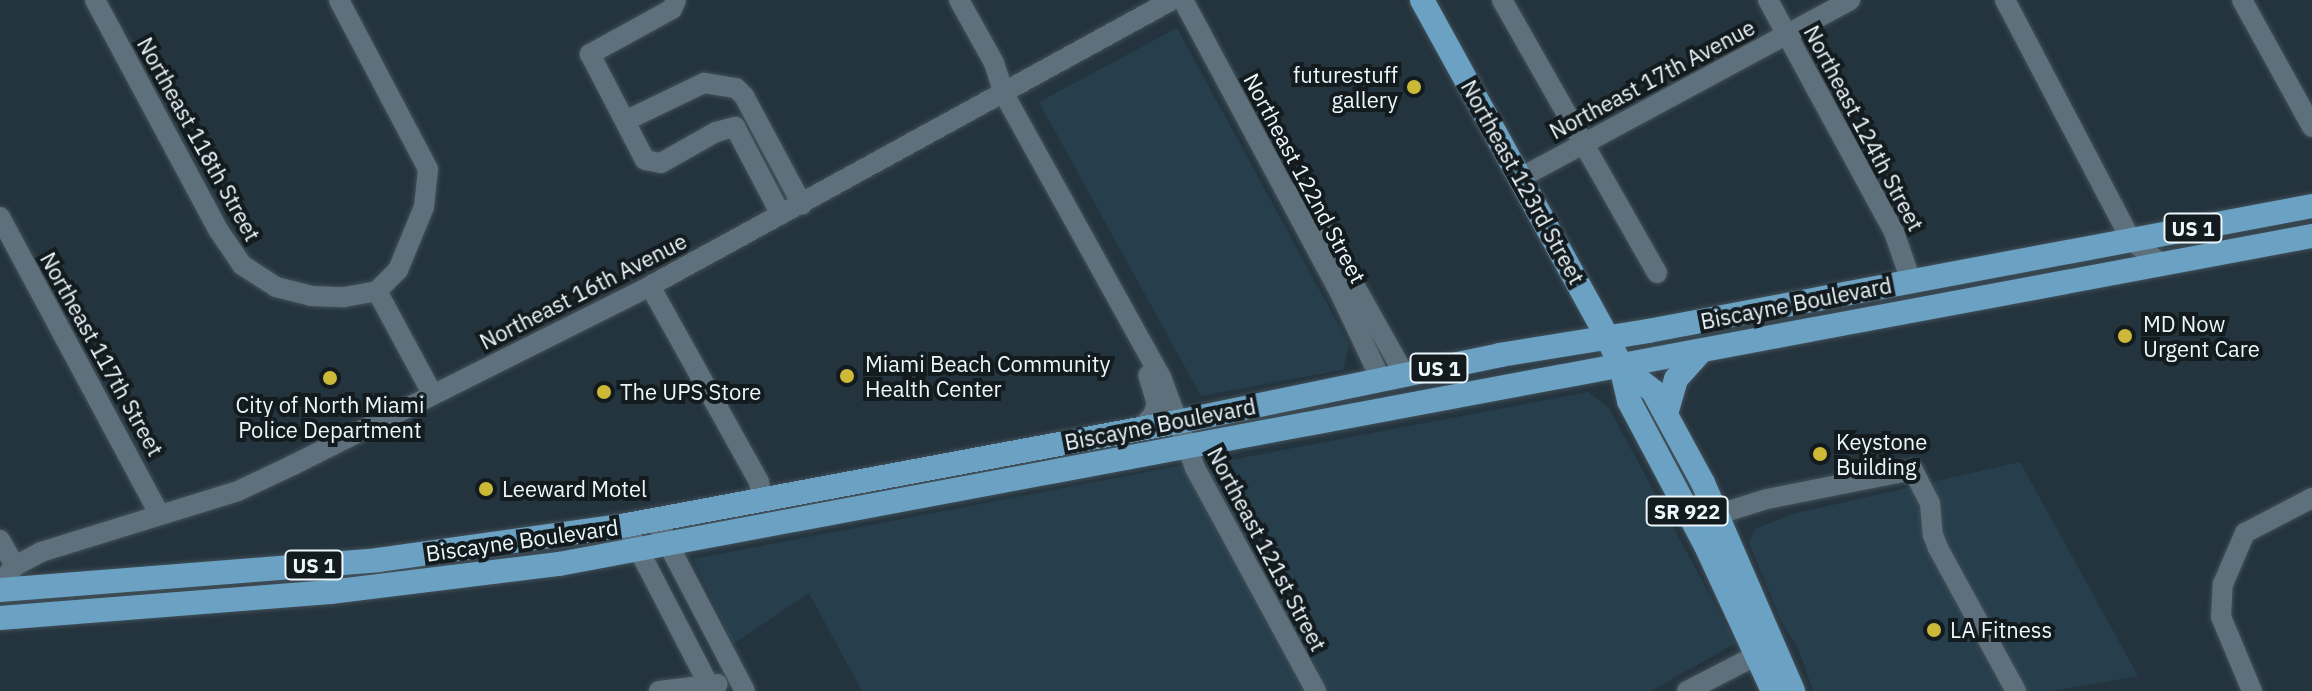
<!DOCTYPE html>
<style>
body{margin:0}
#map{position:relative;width:2312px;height:691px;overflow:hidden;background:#24343e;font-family:"IBM Plex Sans",sans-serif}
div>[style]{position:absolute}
.built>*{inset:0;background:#273e4c}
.roads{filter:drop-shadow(0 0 2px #425059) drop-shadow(0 0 2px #425059)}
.minor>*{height:20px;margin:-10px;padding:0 10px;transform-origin:10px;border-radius:10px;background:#5e707c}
.major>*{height:24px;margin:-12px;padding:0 12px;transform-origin:12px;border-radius:12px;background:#6ba2c4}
.dots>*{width:22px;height:22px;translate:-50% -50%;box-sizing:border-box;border:4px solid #131b1f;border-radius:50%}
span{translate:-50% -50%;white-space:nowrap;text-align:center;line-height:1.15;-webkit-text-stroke:8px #131b1f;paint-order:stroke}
.shield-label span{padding:2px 6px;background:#131b1f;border:2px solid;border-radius:6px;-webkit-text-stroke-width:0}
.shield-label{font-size:20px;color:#ecf7fd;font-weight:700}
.poi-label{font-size:22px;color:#ecf7fd}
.right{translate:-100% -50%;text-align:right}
.left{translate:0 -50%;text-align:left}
.street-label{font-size:22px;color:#ecf7fd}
</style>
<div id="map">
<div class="built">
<div style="clip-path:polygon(1177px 28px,1349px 344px,1343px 370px,1201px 396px,1039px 102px)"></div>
<div style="clip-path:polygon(1588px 392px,1609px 408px,1736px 643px,1651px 691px,1329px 691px,1209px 476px,1210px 464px)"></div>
<div style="clip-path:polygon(2020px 462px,2138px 676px,2052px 691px,1813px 691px,1798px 648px,1782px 623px,1749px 543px,1755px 529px,1793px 514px)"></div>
<div style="clip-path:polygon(1183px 465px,1313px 691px,862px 691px,809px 593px,733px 644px,693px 559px)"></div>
</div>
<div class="roads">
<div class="minor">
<div style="left:95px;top:0;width:262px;rotate:61.8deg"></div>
<div style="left:219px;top:231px;width:41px;rotate:55.9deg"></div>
<div style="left:242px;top:265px;width:40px;rotate:32.9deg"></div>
<div style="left:276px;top:287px;width:36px;rotate:14deg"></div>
<div style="left:311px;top:296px;width:33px;rotate:2deg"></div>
<div style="left:344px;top:297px;width:34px;rotate:-10deg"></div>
<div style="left:377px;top:291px;width:30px;rotate:-45deg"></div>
<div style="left:398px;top:270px;width:68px;rotate:-67.6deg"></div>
<div style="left:424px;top:207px;width:38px;rotate:-84deg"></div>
<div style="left:428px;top:169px;width:191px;rotate:-117.8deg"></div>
<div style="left:676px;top:0;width:10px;rotate:114deg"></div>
<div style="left:672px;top:9px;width:94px;rotate:151.2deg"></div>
<div style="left:590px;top:54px;width:119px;rotate:62.6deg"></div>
<div style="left:645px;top:160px;width:16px;rotate:11deg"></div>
<div style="left:661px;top:163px;width:63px;rotate:-29.4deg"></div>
<div style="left:716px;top:132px;width:20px;rotate:-15deg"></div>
<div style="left:735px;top:127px;width:99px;rotate:62.4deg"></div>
<div style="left:959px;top:0;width:72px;rotate:60.9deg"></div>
<div style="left:994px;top:63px;width:33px;rotate:72deg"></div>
<div style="left:1004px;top:94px;width:324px;rotate:61deg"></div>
<div style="left:1161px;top:377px;width:97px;rotate:69.5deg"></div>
<div style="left:1195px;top:468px;width:254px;rotate:61.5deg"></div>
<div style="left:1183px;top:0;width:335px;rotate:61.8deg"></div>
<div style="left:1341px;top:295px;width:94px;rotate:64.8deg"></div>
<div style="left:1502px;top:0;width:314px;rotate:60.4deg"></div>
<div style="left:1768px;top:0;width:264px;rotate:61.5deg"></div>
<div style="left:1894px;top:232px;width:52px;rotate:70.9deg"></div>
<div style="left:2005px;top:0;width:271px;rotate:62.3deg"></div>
<div style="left:2131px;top:240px;width:39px;rotate:38deg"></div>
<div style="left:2242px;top:0;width:145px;rotate:61.1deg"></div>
<div style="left:625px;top:121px;width:88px;rotate:-25.7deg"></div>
<div style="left:704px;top:83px;width:32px;rotate:9deg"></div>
<div style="left:736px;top:88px;width:11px;rotate:45deg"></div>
<div style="left:744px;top:96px;width:123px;rotate:61.8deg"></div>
<div style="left:1520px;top:178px;width:375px;rotate:-28.3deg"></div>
<div style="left:1301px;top:190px;width:212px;rotate:60.7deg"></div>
<div style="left:0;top:217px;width:337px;rotate:61.8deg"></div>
<div style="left:650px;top:286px;width:224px;rotate:60.9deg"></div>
<div style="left:759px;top:482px;width:18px;rotate:81deg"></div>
<div style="left:377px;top:291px;width:116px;rotate:61.7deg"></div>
<div style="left:1141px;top:428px;width:18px;rotate:-47deg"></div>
<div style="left:1153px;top:415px;width:12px;rotate:-70deg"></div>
<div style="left:1157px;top:404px;width:30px;rotate:-107deg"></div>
<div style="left:1719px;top:514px;width:50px;rotate:-17.4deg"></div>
<div style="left:1767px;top:499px;width:149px;rotate:-11.2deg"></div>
<div style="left:1913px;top:470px;width:37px;rotate:63deg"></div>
<div style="left:1930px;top:503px;width:32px;rotate:85deg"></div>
<div style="left:1933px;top:535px;width:14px;rotate:69deg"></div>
<div style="left:1938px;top:548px;width:163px;rotate:61.4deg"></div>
<div style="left:655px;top:519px;width:194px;rotate:62.4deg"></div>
<div style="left:631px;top:535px;width:176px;rotate:62.6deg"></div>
<div style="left:0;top:540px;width:30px;rotate:60deg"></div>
<div style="left:0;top:583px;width:23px;rotate:-49deg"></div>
<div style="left:15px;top:566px;width:30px;rotate:-28deg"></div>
<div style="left:41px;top:552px;width:206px;rotate:-17.2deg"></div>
<div style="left:238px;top:491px;width:61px;rotate:-25.3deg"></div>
<div style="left:293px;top:465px;width:399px;rotate:-26.6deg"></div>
<div style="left:650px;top:286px;width:595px;rotate:-28.72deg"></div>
<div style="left:659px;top:691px;width:59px;rotate:-6.8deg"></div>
<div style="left:1687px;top:691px;width:79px;rotate:-27.2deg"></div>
<div style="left:2252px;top:691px;width:80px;rotate:-112.7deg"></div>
<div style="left:2221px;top:617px;width:33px;rotate:-87deg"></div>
<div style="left:2223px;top:584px;width:56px;rotate:-66.7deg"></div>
<div style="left:2245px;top:533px;width:76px;rotate:-27.6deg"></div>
</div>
<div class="major">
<div style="left:1422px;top:0;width:384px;rotate:61.2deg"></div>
<div style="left:1607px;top:337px;width:32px;rotate:64deg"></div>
<div style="left:1621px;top:366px;width:36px;rotate:77deg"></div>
<div style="left:1629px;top:401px;width:164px;rotate:62deg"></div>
<div style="left:1706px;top:546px;width:160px;rotate:65.2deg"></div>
<div style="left:1621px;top:366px;width:41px;rotate:38deg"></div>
<div style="left:1653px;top:391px;width:105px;rotate:61.5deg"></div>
<div style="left:1703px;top:483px;width:227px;rotate:66.6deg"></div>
<div style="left:1666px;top:414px;width:36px;rotate:-74deg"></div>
<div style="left:1676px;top:379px;width:38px;rotate:-48deg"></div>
<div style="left:0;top:590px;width:379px;rotate:-4.5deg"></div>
<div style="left:378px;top:560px;width:251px;rotate:-8deg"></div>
<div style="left:627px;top:525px;width:560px;rotate:-10.61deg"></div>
<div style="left:1177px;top:422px;width:330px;rotate:-11.7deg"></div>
<div style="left:1500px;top:355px;width:150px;rotate:-9.2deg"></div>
<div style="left:1648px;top:331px;width:676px;rotate:-10.66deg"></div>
<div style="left:0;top:618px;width:331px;rotate:-4.5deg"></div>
<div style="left:330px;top:592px;width:231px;rotate:-7deg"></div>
<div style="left:559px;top:564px;width:1783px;rotate:-10.6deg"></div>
</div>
</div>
<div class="dots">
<div style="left:1414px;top:87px;background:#cdb938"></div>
<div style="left:2125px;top:336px;background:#cdb938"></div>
<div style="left:847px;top:376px;background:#cdb938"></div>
<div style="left:330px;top:378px;background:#cdb938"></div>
<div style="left:604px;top:392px;background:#cdb938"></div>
<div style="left:1820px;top:454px;background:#cdb938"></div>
<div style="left:486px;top:489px;background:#cdb938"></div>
<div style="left:1934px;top:630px;background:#cdb938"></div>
</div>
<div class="shield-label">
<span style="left:2193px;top:228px">US 1</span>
<span style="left:1439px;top:368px">US 1</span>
<span style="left:1687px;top:511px">SR 922</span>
<span style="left:314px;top:565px">US 1</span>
</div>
<div class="poi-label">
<span class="right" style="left:1398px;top:87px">futurestuff<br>gallery</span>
<span class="left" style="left:2143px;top:336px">MD Now<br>Urgent Care</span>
<span class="left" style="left:865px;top:376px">Miami Beach Community<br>Health Center</span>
<span class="left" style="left:620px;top:392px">The UPS Store</span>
<span style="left:330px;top:417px">City of North Miami<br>Police Department</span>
<span class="left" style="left:1836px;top:454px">Keystone<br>Building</span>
<span class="left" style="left:502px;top:489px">Leeward Motel</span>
<span class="left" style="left:1950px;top:630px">LA Fitness</span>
</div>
<div class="street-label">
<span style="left:1652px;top:79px;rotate:-28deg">Northeast 17th Avenue</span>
<span style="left:1864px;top:128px;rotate:62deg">Northeast 124th Street</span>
<span style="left:199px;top:139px;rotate:61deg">Northeast 118th Street</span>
<span style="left:1305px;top:178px;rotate:62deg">Northeast 122nd Street</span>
<span style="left:1523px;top:182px;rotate:61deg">Northeast 123rd Street</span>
<span style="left:583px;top:291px;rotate:-27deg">Northeast 16th Avenue</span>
<span style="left:1796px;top:303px;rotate:-11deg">Biscayne Boulevard</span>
<span style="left:102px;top:354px;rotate:61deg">Northeast 117th Street</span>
<span style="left:1160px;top:424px;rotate:-11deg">Biscayne Boulevard</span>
<span style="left:522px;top:540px;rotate:-8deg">Biscayne Boulevard</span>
<span style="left:1267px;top:549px;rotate:62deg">Northeast 121st Street</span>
</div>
</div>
